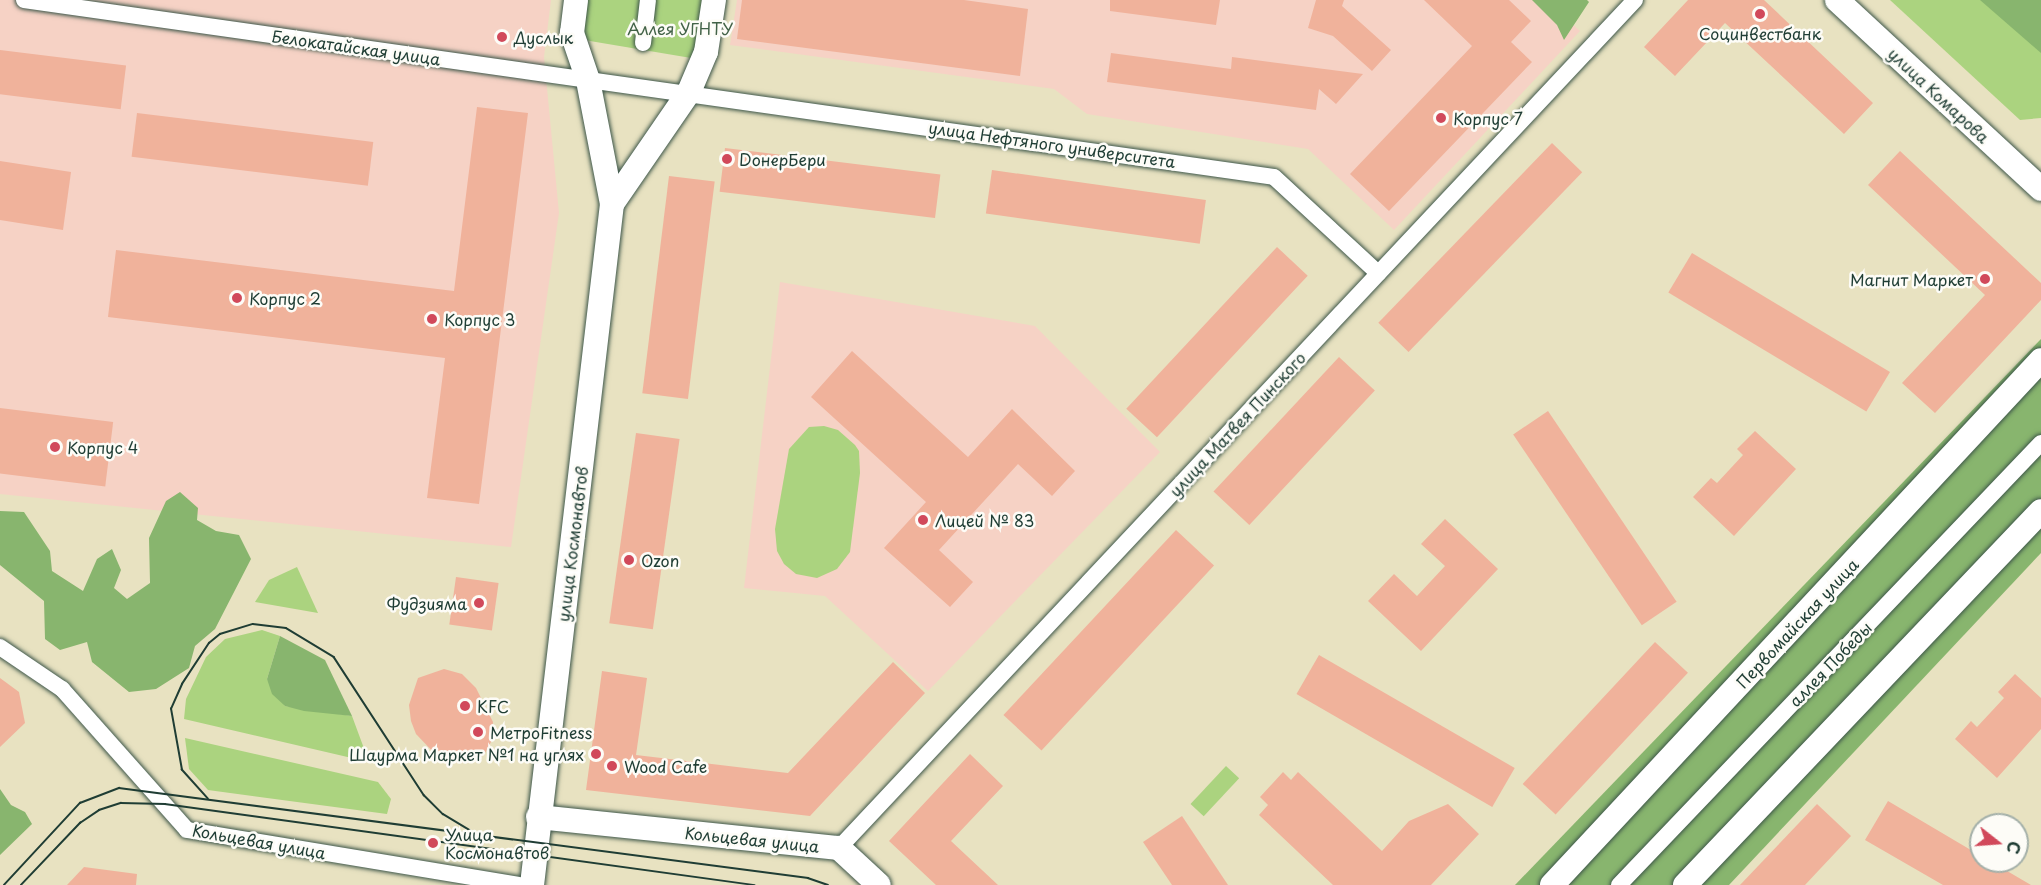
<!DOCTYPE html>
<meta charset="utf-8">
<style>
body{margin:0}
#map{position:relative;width:2041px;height:885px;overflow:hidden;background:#e8e2c1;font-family:"Playpen Sans",sans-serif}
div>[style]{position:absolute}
.built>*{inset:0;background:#f6d2c5}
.green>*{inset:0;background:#abd37f;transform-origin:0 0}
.forest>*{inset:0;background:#88b56e}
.building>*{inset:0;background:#f0b29b;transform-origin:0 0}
.roads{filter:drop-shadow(0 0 2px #3d5649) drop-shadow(0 0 2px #3d5649)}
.street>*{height:16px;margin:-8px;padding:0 8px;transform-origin:8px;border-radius:8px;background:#fff}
.secondary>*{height:24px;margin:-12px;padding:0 12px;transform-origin:12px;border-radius:12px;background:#fff}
.tram>*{height:1.5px;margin:-0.75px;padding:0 0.75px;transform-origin:0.75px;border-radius:0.75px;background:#1f3d34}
.dots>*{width:16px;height:16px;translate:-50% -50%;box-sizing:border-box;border:3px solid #fdfcf7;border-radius:50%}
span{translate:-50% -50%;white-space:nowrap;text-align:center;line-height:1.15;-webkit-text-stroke:5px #fdfcf7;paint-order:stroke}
.park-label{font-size:16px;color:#426247}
.poi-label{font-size:16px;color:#1f3d34}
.left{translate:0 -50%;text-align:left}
.right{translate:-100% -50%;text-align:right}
.street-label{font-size:16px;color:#1f3d34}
.north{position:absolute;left:1969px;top:813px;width:60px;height:60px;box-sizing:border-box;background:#fdfcf7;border:2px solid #a4b0a9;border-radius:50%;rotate:107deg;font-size:16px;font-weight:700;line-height:24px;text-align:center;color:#1f3d34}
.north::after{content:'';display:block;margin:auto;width:21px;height:27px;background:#d1495b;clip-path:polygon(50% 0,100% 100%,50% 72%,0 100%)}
</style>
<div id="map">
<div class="built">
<div style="clip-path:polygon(0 0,551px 0,544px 57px,559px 213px,511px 547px,0 494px)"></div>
<div style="clip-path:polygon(737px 0,1546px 0,1580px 31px,1394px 230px,1308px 149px,1087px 114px,1054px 89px,730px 45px)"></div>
<div style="clip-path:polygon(780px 282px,1035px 326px,1160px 452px,928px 691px,825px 596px,744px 588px)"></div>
</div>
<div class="green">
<div style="clip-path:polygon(576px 0,714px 0,703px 60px,590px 41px,572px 33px)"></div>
<div style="clip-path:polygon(1890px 0,2041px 0,2041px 118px,2020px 120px)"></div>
<div style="clip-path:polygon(824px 426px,838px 430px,855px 445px,859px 451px,860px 473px,850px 552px,837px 569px,817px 578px,796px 574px,784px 564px,777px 551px,775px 529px,789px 449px,809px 427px)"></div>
<div style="clip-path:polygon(297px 567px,318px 613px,255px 602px,269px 580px)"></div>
<div style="clip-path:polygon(262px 630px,280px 636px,267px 679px,285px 706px,352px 716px,369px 762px,184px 719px,186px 699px,206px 657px,225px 639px)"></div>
<div style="clip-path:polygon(185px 738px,378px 782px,391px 799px,387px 814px,208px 790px,189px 769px)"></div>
<div style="left:1226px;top:766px;width:18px;height:52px;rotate:43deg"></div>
</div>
<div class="forest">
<div style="clip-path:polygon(1532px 0,1587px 0,1589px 2px,1564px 40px,1557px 25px)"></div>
<div style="clip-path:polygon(1980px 0,2041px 0,2041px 53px)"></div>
<div style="clip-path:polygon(2041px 339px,2041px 553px,1729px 885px,1515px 885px)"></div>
<div style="clip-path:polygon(180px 492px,198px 508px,197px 520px,216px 531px,239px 535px,251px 559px,215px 629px,195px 646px,189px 668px,156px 689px,129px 692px,92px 662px,87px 642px,60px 650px,45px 639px,44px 601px,0 565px,0 511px,24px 512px,50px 551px,52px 571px,83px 591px,97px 559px,112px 549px,121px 570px,114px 588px,127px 599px,150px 583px,149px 538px,166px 501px)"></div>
<div style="clip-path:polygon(280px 636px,325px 660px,352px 716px,304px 711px,285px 706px,272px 694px,267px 679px)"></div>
<div style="clip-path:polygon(0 789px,11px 805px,25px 812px,32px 824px,0 855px)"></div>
</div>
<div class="building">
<div style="clip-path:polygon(742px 0,964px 0,1028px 9px,1020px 76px,737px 39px)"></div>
<div style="clip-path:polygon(1110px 0,1220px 0,1216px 25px,1110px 11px)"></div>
<div style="clip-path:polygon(1316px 0,1344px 0,1342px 6px,1391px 50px,1372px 71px,1333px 36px,1308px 28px)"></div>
<div style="clip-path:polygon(1424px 0,1509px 0,1531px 21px,1511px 42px,1532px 62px,1389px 211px,1350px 174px,1472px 46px)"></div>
<div style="clip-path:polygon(1688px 0,1764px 0,1873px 103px,1844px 134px,1725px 23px,1675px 76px,1644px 47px)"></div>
<div style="left:0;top:50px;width:127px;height:44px;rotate:7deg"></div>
<div style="clip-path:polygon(1111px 53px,1231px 69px,1232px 57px,1363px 74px,1336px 104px,1319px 89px,1316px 110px,1107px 82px)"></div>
<div style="clip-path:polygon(477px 107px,528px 113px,479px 504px,427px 498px,445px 358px,108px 317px,116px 250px,454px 291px)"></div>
<div style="left:137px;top:113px;width:238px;height:44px;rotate:7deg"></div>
<div style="left:1552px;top:143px;width:42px;height:250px;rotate:44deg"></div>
<div style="left:725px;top:148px;width:217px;height:44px;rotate:7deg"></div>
<div style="clip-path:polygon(1900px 151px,2041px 283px,2041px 300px,1935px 413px,1902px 383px,1985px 295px,1868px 185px)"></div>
<div style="clip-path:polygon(0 161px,71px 172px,63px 230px,0 220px)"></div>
<div style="left:992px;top:170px;width:216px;height:44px;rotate:8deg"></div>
<div style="left:669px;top:176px;width:46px;height:219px;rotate:7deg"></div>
<div style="left:1277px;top:247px;width:42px;height:221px;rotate:43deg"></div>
<div style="left:1692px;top:253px;width:231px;height:46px;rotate:31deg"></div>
<div style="clip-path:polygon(852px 351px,968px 457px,1012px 409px,1075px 471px,1052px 496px,1018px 464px,939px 550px,973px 582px,950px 607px,884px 548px,926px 502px,811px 397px)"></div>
<div style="left:1339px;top:357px;width:49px;height:184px;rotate:43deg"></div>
<div style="left:0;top:408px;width:114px;height:65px;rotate:7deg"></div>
<div style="left:1548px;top:411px;width:230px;height:42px;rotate:56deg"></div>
<div style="clip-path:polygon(1755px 431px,1796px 469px,1734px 536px,1693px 497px,1711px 478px,1717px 483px,1743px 455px,1737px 449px)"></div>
<div style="left:636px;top:433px;width:44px;height:192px;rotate:8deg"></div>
<div style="clip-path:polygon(1445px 519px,1498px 569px,1421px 651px,1368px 601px,1394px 574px,1417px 596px,1445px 566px,1421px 544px)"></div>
<div style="left:1176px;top:530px;width:52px;height:253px;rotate:43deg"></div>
<div style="left:456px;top:577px;width:43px;height:48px;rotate:8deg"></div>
<div style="left:1655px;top:642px;width:45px;height:194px;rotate:43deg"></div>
<div style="left:1319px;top:655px;width:226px;height:45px;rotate:30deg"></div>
<div style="clip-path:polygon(893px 662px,925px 693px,810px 816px,586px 790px,602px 671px,647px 678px,636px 755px,788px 773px)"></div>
<div style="clip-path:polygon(444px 669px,462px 674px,476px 688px,493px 722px,491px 742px,484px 755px,469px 763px,452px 763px,437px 756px,416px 734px,411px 721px,409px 705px,418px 678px)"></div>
<div style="clip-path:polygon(2015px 674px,2041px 698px,2041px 729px,1997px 778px,1955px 739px,1971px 721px,1977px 727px,2004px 698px,1998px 692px)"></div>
<div style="clip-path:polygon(0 678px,19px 692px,25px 723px,0 747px)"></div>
<div style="clip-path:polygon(970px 754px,1003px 786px,951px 841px,998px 885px,936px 885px,889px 841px)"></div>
<div style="clip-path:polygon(1283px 772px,1291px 780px,1298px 772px,1382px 851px,1409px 821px,1448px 804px,1479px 834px,1431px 885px,1333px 885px,1259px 815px,1268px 805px,1260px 797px)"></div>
<div style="clip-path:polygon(1888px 801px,1981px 856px,1981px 861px,1990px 861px,2031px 885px,1943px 885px,1865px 840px)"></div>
<div style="clip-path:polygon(1817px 804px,1851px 836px,1805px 885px,1740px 885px)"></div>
<div style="clip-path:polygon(1182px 816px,1228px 885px,1172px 885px,1143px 842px)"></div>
<div style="clip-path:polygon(84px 867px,137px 874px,136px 885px,67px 885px)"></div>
</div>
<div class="roads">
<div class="street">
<div style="left:24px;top:0;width:1262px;rotate:8.06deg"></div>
<div style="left:1274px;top:177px;width:142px;rotate:42.7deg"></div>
<div style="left:643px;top:43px;width:43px;rotate:-83.4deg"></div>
<div style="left:0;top:647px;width:75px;rotate:34.1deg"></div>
<div style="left:62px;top:689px;width:188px;rotate:48.4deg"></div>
<div style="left:187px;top:830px;width:336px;rotate:9.4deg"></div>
<div style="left:839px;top:848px;width:1163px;rotate:-46.81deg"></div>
<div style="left:1619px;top:885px;width:611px;rotate:-46.33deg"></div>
</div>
<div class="secondary">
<div style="left:1837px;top:0;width:278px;rotate:42.8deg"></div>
<div style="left:612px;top:204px;width:136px;rotate:-55.5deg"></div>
<div style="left:689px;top:92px;width:43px;rotate:-67deg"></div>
<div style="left:706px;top:52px;width:53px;rotate:-81.3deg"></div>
<div style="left:538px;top:817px;width:303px;rotate:5.9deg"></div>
<div style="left:839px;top:848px;width:54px;rotate:42.8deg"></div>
<div style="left:532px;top:885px;width:686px;rotate:-83.3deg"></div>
<div style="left:612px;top:204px;width:126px;rotate:-101deg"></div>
<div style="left:588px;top:80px;width:50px;rotate:-108.8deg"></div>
<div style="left:572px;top:33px;width:33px;rotate:-83deg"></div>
<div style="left:1552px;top:885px;width:717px;rotate:-47.03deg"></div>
<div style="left:1685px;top:885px;width:516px;rotate:-46.41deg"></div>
</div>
</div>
<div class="tram">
<div style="left:208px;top:799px;width:39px;rotate:-132deg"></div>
<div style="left:182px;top:770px;width:62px;rotate:-100.2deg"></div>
<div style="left:171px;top:709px;width:27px;rotate:-66deg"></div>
<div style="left:182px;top:684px;width:49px;rotate:-56.6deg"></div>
<div style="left:209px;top:643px;width:14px;rotate:-39deg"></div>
<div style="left:220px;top:634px;width:34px;rotate:-17deg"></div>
<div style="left:253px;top:624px;width:33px;rotate:7deg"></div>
<div style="left:286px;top:628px;width:56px;rotate:31.1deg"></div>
<div style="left:334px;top:657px;width:165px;rotate:56.9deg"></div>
<div style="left:424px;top:795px;width:27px;rotate:45deg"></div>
<div style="left:443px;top:814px;width:31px;rotate:31deg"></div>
<div style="left:4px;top:885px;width:112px;rotate:-47.2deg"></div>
<div style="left:80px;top:803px;width:42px;rotate:-21deg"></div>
<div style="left:119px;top:788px;width:695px;rotate:7.44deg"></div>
<div style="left:808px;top:878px;width:21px;rotate:19deg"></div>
<div style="left:21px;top:885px;width:86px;rotate:-46.4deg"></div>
<div style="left:80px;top:823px;width:23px;rotate:-34deg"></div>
<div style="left:99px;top:810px;width:23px;rotate:-18deg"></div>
<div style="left:121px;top:803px;width:44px;rotate:1.3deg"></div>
<div style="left:165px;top:804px;width:595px;rotate:7.83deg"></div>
</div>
<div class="dots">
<div style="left:1760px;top:14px;background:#d1495b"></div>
<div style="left:502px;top:37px;background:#d1495b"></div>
<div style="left:1441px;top:118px;background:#d1495b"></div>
<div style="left:727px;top:159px;background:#d1495b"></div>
<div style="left:1985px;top:279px;background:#d1495b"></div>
<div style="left:237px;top:298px;background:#d1495b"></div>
<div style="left:432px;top:319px;background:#d1495b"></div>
<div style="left:55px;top:447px;background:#d1495b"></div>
<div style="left:923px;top:520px;background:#d1495b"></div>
<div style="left:629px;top:560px;background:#d1495b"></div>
<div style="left:479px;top:603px;background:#d1495b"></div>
<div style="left:465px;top:706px;background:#d1495b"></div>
<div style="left:478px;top:732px;background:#d1495b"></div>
<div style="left:596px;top:754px;background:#d1495b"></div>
<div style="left:612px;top:766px;background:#d1495b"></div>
<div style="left:433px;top:843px;background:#d1495b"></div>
</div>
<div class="park-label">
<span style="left:680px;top:28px">Аллея УГНТУ</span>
</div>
<div class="poi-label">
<span style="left:1760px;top:33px">Социнвестбанк</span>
<span class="left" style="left:514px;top:37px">Дуслык</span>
<span class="left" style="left:1453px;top:118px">Корпус 7</span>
<span class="left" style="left:739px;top:159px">DонерБери</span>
<span class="right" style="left:1973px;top:279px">Магнит Маркет</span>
<span class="left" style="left:249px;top:298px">Корпус 2</span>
<span class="left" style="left:444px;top:319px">Корпус 3</span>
<span class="left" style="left:67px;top:447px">Корпус 4</span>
<span class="left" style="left:935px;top:520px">Лицей № 83</span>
<span class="left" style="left:641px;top:560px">Ozon</span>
<span class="right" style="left:467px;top:603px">Фудзияма</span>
<span class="left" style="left:477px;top:706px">KFC</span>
<span class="left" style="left:490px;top:732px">МетроFitness</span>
<span class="right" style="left:584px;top:754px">Шаурма Маркет №1 на углях</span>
<span class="left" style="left:624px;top:766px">Wood Cafe</span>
<span class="left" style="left:445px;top:843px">Улица<br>Космонавтов</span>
</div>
<div class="street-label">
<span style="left:356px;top:47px;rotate:8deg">Белокатайская улица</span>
<span style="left:1939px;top:95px;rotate:43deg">улица Комарова</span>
<span style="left:1052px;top:144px;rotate:8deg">улица Нефтяного университета</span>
<span style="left:1237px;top:424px;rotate:-47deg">улица Матвея Пинского</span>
<span style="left:572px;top:544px;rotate:-83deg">улица Космонавтов</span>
<span style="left:1797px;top:623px;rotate:-47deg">Первомайская улица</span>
<span style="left:1830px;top:664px;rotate:-46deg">аллея Победы</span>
<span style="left:752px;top:839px;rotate:6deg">Кольцевая улица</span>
<span style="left:259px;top:841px;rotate:10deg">Кольцевая улица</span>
</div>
<div class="north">С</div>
</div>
